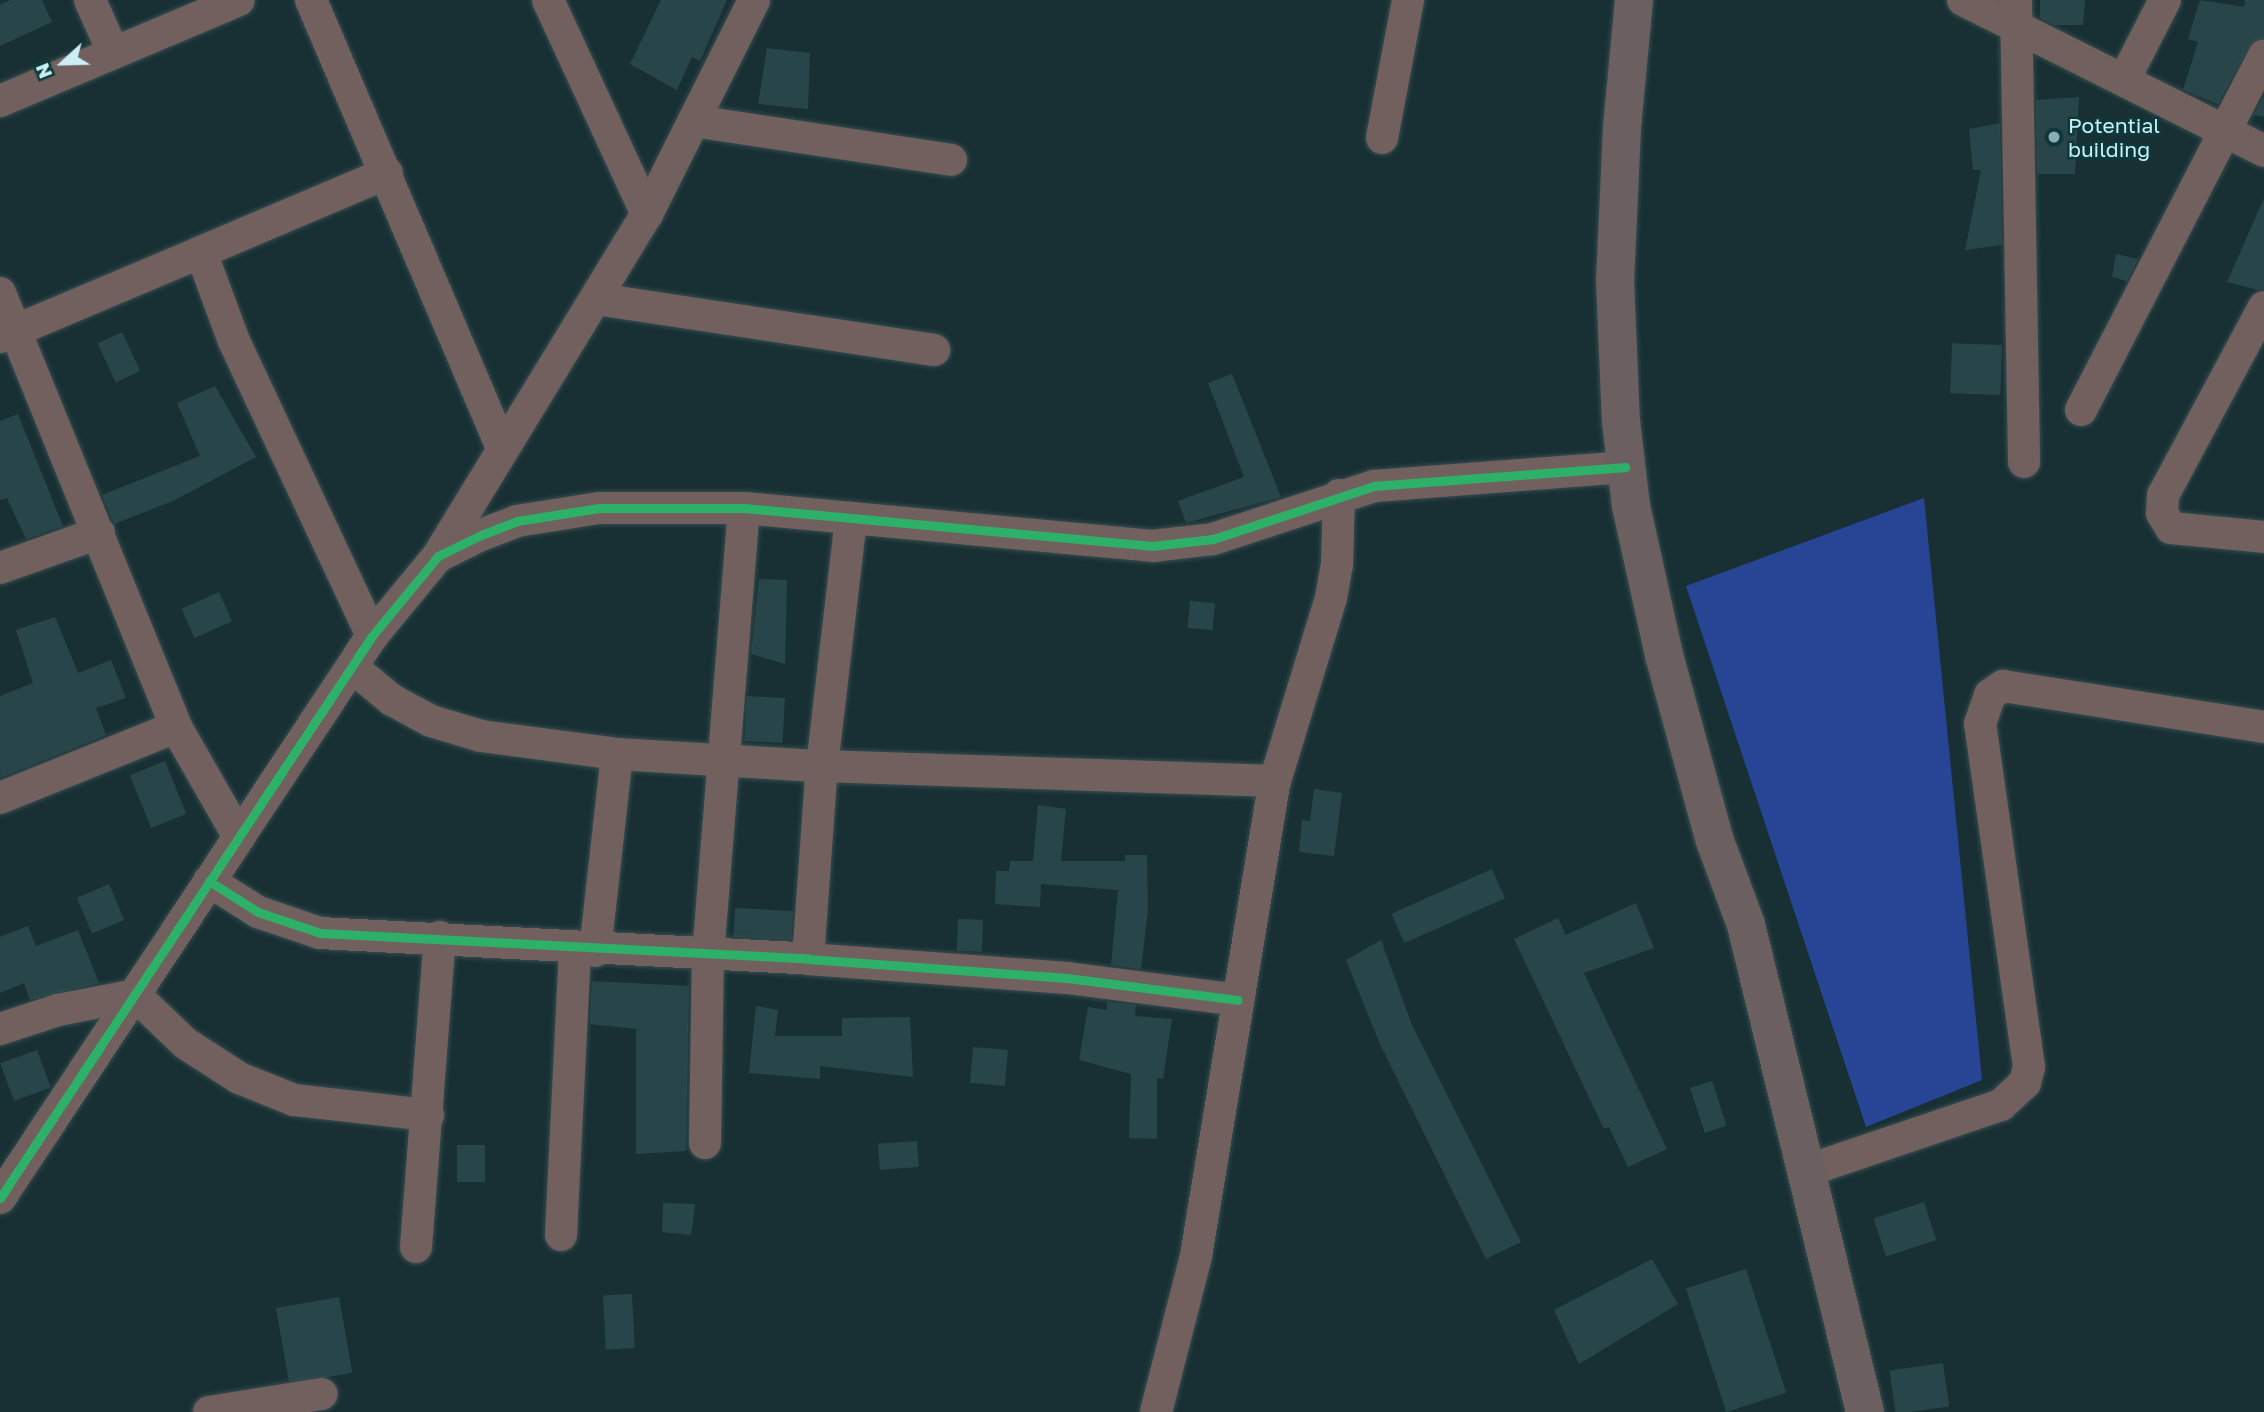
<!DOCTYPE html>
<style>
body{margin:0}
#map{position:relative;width:2264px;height:1412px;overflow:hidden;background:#183033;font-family:"Golos Text",sans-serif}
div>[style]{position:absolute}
.water>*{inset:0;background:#274594}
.building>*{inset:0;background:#284649;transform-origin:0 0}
.roads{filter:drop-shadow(0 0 2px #374d50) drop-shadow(0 0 2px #374d50)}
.minor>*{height:32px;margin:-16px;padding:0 16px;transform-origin:16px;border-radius:16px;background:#72605f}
.major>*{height:38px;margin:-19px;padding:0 19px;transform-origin:19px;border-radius:19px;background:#6c5f5f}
.cycleway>*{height:9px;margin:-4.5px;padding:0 4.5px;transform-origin:4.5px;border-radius:4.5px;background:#2db169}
.dots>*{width:19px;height:19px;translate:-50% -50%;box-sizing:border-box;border:4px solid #0d393e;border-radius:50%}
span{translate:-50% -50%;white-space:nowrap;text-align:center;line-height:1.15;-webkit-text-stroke:5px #0d393e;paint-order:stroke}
.poi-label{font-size:21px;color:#caf0f5}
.left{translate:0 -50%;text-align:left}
.north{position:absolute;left:28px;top:28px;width:70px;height:70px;-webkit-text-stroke:5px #0d393e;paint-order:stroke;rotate:248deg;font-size:19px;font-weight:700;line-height:28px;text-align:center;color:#caf0f5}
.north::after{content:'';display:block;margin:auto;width:24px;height:32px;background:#caf0f5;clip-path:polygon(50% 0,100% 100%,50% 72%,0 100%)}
</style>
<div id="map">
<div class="water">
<div style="clip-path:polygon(1924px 498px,1982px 1080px,1866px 1127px,1686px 586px)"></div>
</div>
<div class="building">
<div style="clip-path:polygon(10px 0,42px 0,52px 22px,0 46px,0 5px)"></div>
<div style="clip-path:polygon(661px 0,727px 0,700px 61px,692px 57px,677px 90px,630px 64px)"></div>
<div style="clip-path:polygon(2040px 0,2085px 0,2083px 25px,2054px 25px,2040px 18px)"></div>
<div style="clip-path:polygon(2200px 0,2244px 7px,2245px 0,2264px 0,2264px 38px,2248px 48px,2218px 104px,2183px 90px,2198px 42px,2188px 39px)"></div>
<div style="clip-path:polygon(767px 48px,810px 53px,808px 109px,758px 104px)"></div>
<div style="clip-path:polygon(2264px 96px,2264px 117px,2254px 115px)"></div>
<div style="clip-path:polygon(2079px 97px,2075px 174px,2037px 174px,2036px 100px)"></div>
<div style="clip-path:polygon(2000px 123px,2002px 245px,1965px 250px,1981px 170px,1973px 170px,1969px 129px)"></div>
<div style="clip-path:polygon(2264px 198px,2264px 289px,2258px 290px,2227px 282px)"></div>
<div style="clip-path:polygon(2116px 254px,2138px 259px,2127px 281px,2112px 277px)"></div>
<div style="left:122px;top:332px;width:43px;height:27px;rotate:65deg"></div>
<div style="left:2002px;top:345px;width:50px;height:50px;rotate:92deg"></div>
<div style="clip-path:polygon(1232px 374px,1281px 497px,1186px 523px,1178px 501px,1244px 477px,1208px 383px)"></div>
<div style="clip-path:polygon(215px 386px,256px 457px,175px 500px,114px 524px,102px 495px,200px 456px,177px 403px)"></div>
<div style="clip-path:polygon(18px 414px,63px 526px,26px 539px,7px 498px,0 500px,0 421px)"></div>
<div style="clip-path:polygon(759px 579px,787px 580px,785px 664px,751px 654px)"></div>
<div style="left:219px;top:592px;width:32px;height:41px;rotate:66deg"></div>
<div style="left:1190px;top:601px;width:25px;height:27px;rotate:5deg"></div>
<div style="clip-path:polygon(55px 617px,78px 673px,111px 660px,126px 698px,96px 708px,106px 735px,0 778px,0 696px,33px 683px,16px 630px)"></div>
<div style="left:747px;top:696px;width:38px;height:45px;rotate:3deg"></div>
<div style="left:165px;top:761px;width:57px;height:38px;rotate:68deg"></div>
<div style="clip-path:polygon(1314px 789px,1342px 793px,1334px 856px,1299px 852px,1302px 820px,1310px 821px)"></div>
<div style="clip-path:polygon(1038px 805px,1066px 809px,1061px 861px,1125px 861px,1125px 855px,1147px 855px,1148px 910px,1141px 969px,1111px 965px,1118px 890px,1041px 884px,1040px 907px,995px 904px,996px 871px,1009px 871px,1010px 861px,1033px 861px)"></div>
<div style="left:1492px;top:869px;width:32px;height:110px;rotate:66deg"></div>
<div style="left:109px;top:884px;width:39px;height:35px;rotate:67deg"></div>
<div style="clip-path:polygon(1636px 903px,1654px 948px,1584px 973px,1667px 1149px,1628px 1167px,1609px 1127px,1604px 1129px,1514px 939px,1558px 918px,1566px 935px)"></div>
<div style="left:735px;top:908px;width:58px;height:29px;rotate:3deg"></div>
<div style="left:958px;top:919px;width:25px;height:32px;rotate:2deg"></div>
<div style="clip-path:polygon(28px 926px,36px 946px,78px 930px,99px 983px,30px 1000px,24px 983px,0 993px,0 937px)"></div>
<div style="clip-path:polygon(1381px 940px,1412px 1025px,1521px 1242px,1486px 1259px,1379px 1042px,1346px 960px)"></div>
<div style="clip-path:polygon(592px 981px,689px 986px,686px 1151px,636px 1154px,636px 1029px,590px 1024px)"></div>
<div style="clip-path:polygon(1107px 1002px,1136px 1005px,1135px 1016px,1172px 1019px,1163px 1079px,1157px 1078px,1157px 1139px,1129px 1138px,1131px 1074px,1079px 1060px,1088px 1007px,1107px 1010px)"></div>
<div style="clip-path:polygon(756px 1006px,778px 1010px,775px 1036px,842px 1036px,842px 1018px,910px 1017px,913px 1077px,820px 1066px,820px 1079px,749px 1073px)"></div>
<div style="left:973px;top:1047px;width:35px;height:36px;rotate:5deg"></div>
<div style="left:37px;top:1050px;width:40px;height:39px;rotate:70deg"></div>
<div style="left:1712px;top:1081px;width:47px;height:23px;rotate:72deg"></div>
<div style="left:917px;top:1141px;width:26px;height:39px;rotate:86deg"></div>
<div style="left:457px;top:1145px;width:28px;height:37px"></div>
<div style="left:1924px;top:1202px;width:40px;height:53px;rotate:72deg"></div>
<div style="clip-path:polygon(663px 1203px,695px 1204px,691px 1235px,662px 1232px)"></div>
<div style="clip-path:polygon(1652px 1259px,1678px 1304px,1579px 1364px,1554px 1310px)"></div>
<div style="left:1746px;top:1269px;width:130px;height:63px;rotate:72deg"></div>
<div style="left:632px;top:1294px;width:54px;height:29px;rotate:87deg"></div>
<div style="left:339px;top:1297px;width:77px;height:64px;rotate:80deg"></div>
<div style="left:1943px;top:1363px;width:44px;height:54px;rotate:82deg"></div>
</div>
<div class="roads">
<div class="minor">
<div style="left:90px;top:0;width:57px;rotate:66.1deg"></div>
<div style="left:311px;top:0;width:487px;rotate:66.9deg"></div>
<div style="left:548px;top:0;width:236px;rotate:65.2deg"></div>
<div style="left:1963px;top:0;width:337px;rotate:26.6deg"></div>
<div style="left:2016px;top:0;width:462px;rotate:89deg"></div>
<div style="left:2124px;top:80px;width:90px;rotate:-62.9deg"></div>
<div style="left:0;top:101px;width:259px;rotate:-22.9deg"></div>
<div style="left:694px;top:121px;width:260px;rotate:8.6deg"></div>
<div style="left:1382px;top:138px;width:140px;rotate:-79.3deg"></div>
<div style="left:201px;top:252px;width:202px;rotate:-23deg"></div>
<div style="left:0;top:293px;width:468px;rotate:67.9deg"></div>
<div style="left:176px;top:727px;width:127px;rotate:60.2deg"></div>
<div style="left:597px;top:299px;width:341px;rotate:8.6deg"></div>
<div style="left:2264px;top:307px;width:213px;rotate:118.2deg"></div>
<div style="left:2163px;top:495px;width:18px;rotate:93deg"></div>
<div style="left:2162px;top:513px;width:17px;rotate:59deg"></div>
<div style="left:2171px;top:528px;width:93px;rotate:5.5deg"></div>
<div style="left:0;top:337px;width:218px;rotate:-22.9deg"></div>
<div style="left:201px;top:252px;width:95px;rotate:69.7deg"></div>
<div style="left:234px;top:341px;width:326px;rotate:64.9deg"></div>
<div style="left:2081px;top:410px;width:399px;rotate:-62.7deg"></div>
<div style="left:438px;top:556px;width:401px;rotate:-58.6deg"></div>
<div style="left:647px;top:214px;width:239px;rotate:-63.4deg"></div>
<div style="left:0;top:568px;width:105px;rotate:-19.5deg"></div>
<div style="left:352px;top:667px;width:52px;rotate:39.5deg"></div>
<div style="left:392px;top:700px;width:44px;rotate:28.3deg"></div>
<div style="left:431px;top:721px;width:52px;rotate:16.7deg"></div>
<div style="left:481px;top:736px;width:137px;rotate:7.5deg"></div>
<div style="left:617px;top:754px;width:205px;rotate:3.4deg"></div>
<div style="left:822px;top:766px;width:453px;rotate:1.9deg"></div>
<div style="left:0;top:798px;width:190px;rotate:-22deg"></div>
<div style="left:209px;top:881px;width:58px;rotate:32.3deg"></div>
<div style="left:258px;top:912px;width:65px;rotate:18.7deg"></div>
<div style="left:320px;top:933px;width:489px;rotate:3deg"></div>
<div style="left:808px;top:959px;width:260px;rotate:4.2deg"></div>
<div style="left:1067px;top:978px;width:172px;rotate:7.3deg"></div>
<div style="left:595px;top:951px;width:198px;rotate:-83.6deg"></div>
<div style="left:808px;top:959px;width:194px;rotate:-85.9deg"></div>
<div style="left:822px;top:766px;width:250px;rotate:-83.3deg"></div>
<div style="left:0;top:1029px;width:61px;rotate:-18.1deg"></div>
<div style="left:58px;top:1010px;width:78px;rotate:-11deg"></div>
<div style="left:135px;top:995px;width:69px;rotate:43.8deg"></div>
<div style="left:185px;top:1043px;width:64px;rotate:32.9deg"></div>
<div style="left:239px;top:1078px;width:59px;rotate:21.8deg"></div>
<div style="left:294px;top:1100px;width:135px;rotate:6.4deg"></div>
<div style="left:705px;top:1143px;width:188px;rotate:-89.1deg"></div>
<div style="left:708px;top:955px;width:448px;rotate:-85.4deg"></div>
<div style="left:1806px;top:1171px;width:206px;rotate:-18.7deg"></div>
<div style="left:2001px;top:1105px;width:33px;rotate:-43deg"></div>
<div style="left:2025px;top:1083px;width:16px;rotate:-76deg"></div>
<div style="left:2029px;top:1067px;width:346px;rotate:-98.1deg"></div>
<div style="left:1980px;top:724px;width:31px;rotate:-71deg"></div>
<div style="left:1990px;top:695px;width:16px;rotate:-35deg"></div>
<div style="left:2003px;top:686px;width:264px;rotate:8.9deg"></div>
<div style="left:0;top:1198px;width:674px;rotate:-56.5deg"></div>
<div style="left:372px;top:636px;width:104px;rotate:-50.5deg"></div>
<div style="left:438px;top:556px;width:48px;rotate:-26deg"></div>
<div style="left:481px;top:535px;width:39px;rotate:-21deg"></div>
<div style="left:517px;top:521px;width:83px;rotate:-9deg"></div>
<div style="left:599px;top:508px;width:145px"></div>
<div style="left:744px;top:508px;width:410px;rotate:5.3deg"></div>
<div style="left:1152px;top:546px;width:61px;rotate:-6.5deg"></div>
<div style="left:1213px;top:539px;width:169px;rotate:-18.2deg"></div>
<div style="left:1374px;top:486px;width:252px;rotate:-4.3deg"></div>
<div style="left:561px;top:1235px;width:287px;rotate:-87.2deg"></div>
<div style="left:416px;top:1247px;width:311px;rotate:-85.6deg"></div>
<div style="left:209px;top:1412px;width:114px;rotate:-9.1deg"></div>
<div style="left:1156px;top:1412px;width:161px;rotate:-75.6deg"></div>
<div style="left:1196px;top:1256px;width:482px;rotate:-80.6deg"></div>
<div style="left:1275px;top:781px;width:191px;rotate:-73deg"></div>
<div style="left:1331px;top:598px;width:34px;rotate:-80deg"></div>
<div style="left:1337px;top:565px;width:70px;rotate:-88.4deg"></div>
</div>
<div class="major">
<div style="left:1634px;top:0;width:129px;rotate:95.4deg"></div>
<div style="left:1622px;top:128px;width:152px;rotate:92.6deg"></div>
<div style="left:1615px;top:280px;width:141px;rotate:87.6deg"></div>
<div style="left:1621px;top:421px;width:86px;rotate:83.3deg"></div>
<div style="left:1631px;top:506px;width:153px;rotate:77.5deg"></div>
<div style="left:1664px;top:655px;width:193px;rotate:74.7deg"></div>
<div style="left:1715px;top:841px;width:90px;rotate:69.7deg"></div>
<div style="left:1746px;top:925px;width:501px;rotate:76.27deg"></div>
</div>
</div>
<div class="cycleway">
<div style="left:209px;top:881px;width:58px;rotate:32.3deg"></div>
<div style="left:258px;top:912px;width:65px;rotate:18.7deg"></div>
<div style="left:320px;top:933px;width:489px;rotate:3deg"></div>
<div style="left:808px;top:959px;width:260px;rotate:4.2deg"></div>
<div style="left:1067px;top:978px;width:172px;rotate:7.3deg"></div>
<div style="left:0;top:1198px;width:674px;rotate:-56.5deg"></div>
<div style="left:372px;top:636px;width:104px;rotate:-50.5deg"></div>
<div style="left:438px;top:556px;width:48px;rotate:-26deg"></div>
<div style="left:481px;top:535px;width:39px;rotate:-21deg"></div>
<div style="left:517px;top:521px;width:83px;rotate:-9deg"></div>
<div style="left:599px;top:508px;width:145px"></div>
<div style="left:744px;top:508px;width:410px;rotate:5.3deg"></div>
<div style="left:1152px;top:546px;width:61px;rotate:-6.5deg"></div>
<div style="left:1213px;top:539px;width:169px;rotate:-18.2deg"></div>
<div style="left:1374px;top:486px;width:252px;rotate:-4.3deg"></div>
</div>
<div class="dots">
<div style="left:2054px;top:137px;background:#8cadb1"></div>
</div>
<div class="poi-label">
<span class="left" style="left:2068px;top:137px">Potential<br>building</span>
</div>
<div class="north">N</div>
</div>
